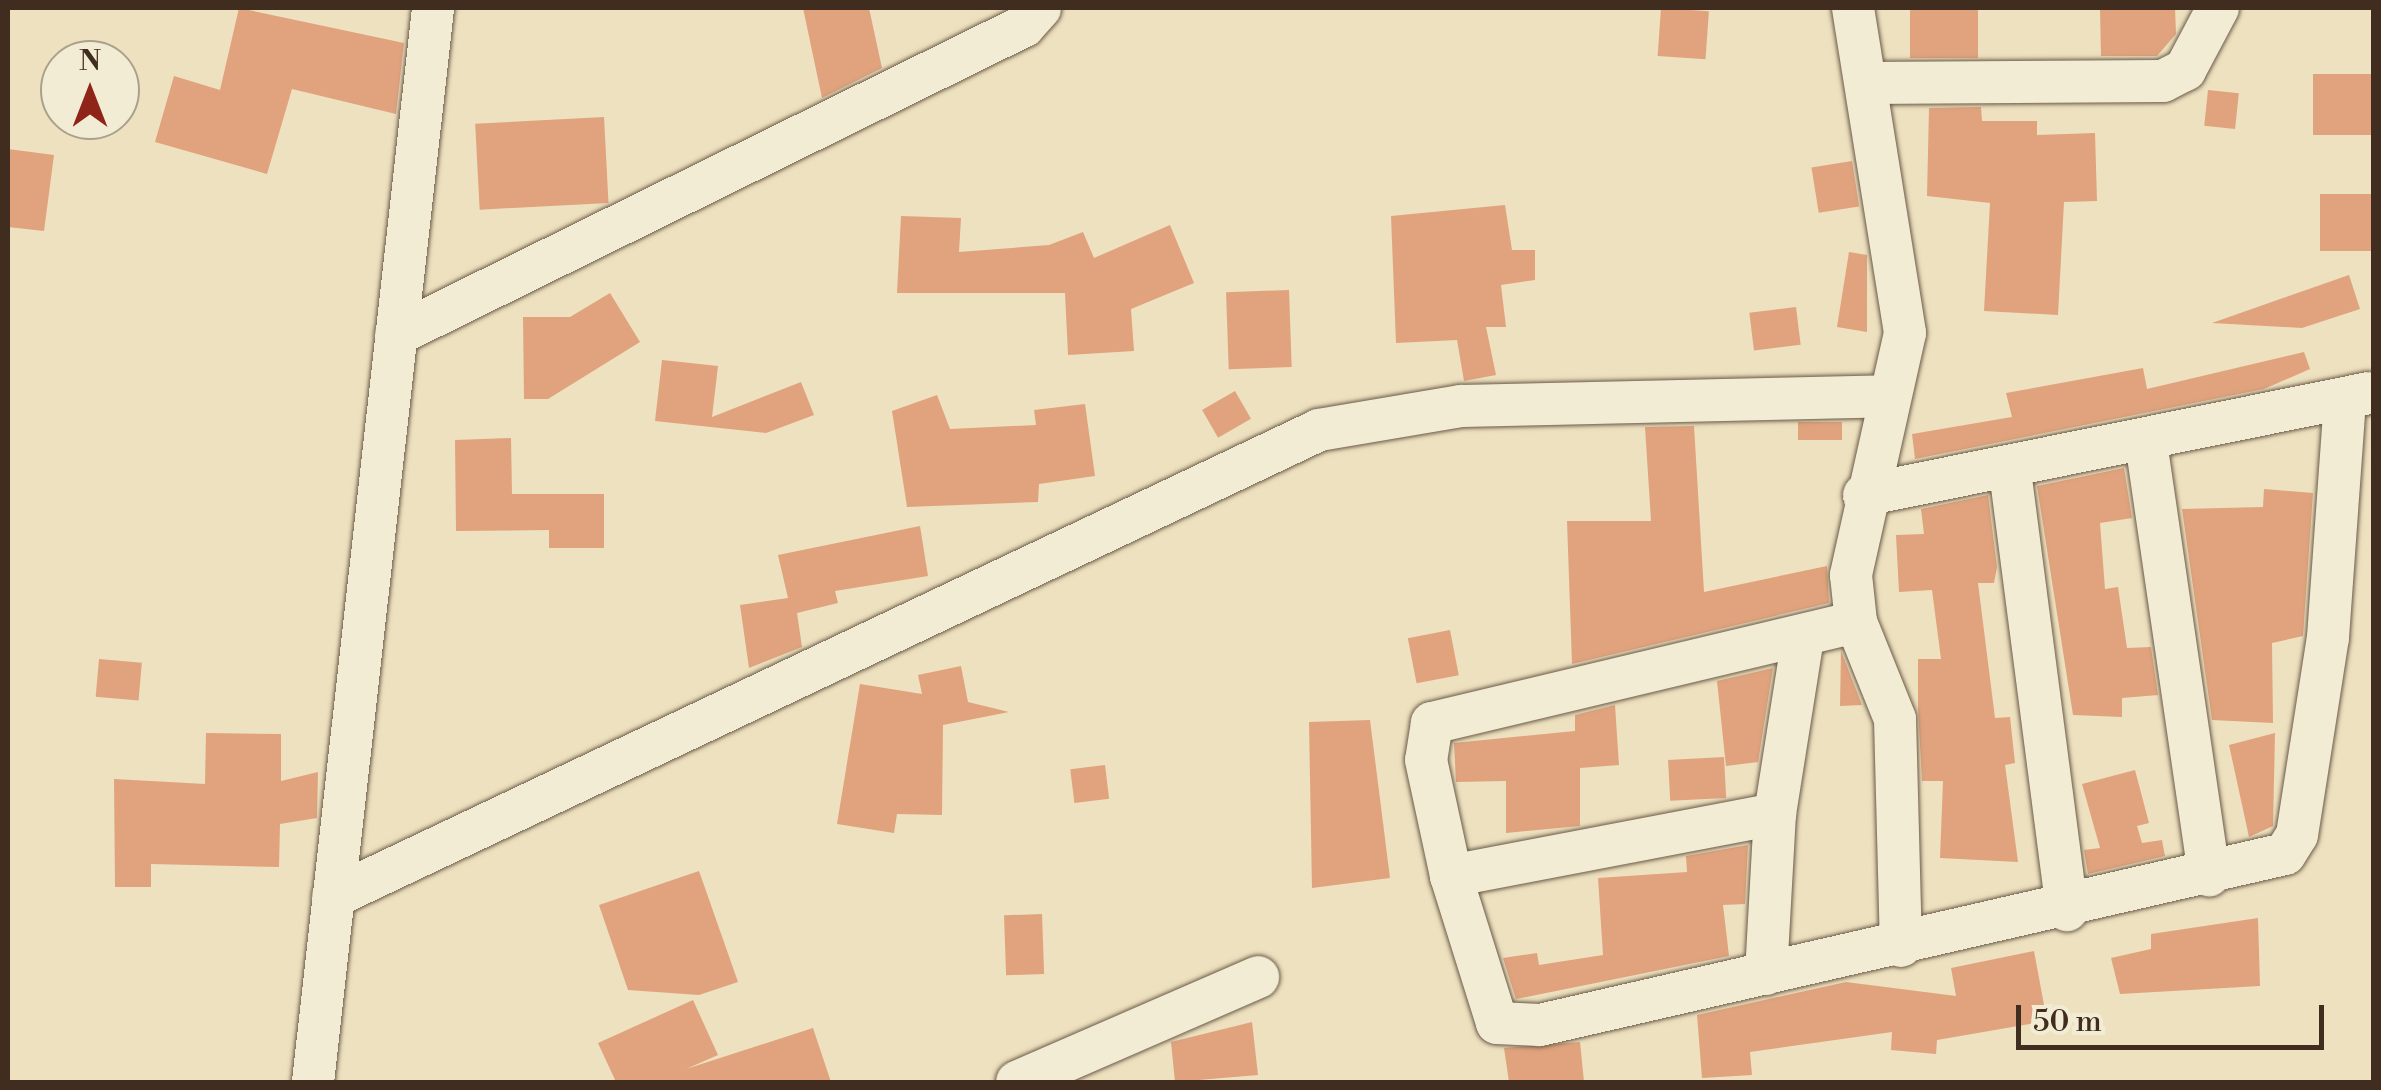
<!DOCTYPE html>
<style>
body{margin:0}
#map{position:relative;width:2381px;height:1090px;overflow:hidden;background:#ede1bf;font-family:"Libre Bodoni",serif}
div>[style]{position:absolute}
.building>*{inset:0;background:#e0a37e;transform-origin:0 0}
.roads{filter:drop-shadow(0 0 2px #6b5a48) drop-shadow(0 0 2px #6b5a48)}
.street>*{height:42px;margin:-21px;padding:0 21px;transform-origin:21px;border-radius:21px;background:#f3ecd5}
span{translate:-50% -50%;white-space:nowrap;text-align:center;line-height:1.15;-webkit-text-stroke:10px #f3ecd5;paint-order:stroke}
.frame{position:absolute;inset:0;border:10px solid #402d20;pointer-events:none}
.north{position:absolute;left:40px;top:40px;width:100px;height:100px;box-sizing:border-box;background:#f3ecd5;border:2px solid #aba08d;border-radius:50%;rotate:0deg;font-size:28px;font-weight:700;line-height:40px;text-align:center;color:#402d20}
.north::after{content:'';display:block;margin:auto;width:35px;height:45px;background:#8f2418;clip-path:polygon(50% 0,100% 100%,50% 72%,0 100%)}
.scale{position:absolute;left:2016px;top:1005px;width:308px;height:45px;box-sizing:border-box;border:5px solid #402d20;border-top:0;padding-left:12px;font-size:30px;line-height:35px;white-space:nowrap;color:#402d20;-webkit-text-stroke:8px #f3ecd5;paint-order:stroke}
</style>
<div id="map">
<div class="building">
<div style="clip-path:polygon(239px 8px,404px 43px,396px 114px,292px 89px,267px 174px,155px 142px,174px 76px,220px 90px)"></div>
<div style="clip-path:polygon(803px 8px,869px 8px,882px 68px,822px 98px)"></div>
<div style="left:1661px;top:8px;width:48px;height:48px;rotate:4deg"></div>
<div style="left:1910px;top:8px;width:68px;height:50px"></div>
<div style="clip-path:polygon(2100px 8px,2175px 8px,2176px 34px,2157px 56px,2101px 56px)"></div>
<div style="left:2313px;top:74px;width:58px;height:61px"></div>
<div style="left:2208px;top:90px;width:31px;height:36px;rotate:6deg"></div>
<div style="clip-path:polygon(1981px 107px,1982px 121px,2037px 121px,2037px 135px,2095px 133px,2097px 201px,2064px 202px,2058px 315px,1984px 311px,1990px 203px,1927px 196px,1929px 108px)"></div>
<div style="left:604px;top:117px;width:86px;height:129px;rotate:87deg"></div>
<div style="clip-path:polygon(8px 149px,54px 155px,44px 231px,8px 227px)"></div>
<div style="left:1852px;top:161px;width:46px;height:41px;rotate:81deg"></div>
<div style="left:2374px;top:194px;width:57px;height:54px;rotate:90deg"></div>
<div style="clip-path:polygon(1505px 205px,1512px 250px,1535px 250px,1535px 280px,1501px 285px,1506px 327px,1486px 327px,1496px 375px,1464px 381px,1457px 340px,1396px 343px,1391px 216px)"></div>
<div style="clip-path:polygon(901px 216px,961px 218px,959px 252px,1049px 245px,1083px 232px,1094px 258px,1170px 225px,1194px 283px,1131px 309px,1134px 351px,1068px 355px,1065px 293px,897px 293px)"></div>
<div style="clip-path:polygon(1849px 252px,1867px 255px,1867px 332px,1837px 327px)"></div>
<div style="clip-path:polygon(2349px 275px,2360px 309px,2302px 328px,2212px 323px)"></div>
<div style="left:1289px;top:290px;width:77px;height:63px;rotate:88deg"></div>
<div style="clip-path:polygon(610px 293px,640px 342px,548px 399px,524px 399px,523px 317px,570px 317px)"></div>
<div style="left:1796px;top:307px;width:38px;height:47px;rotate:83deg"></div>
<div style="clip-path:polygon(2304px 352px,2310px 369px,2264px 389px,1915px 459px,1912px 434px,2012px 417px,2006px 393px,2143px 368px,2147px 389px)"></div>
<div style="clip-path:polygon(662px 360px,718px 366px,712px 417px,801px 382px,814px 415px,766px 433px,655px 421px)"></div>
<div style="left:1235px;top:391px;width:32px;height:38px;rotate:60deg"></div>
<div style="clip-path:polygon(937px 395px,950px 429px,1036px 425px,1034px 410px,1085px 404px,1095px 476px,1039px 484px,1038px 502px,907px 507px,892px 411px)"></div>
<div style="left:1842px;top:422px;width:18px;height:44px;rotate:90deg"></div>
<div style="clip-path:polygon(1694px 426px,1704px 592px,1827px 566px,1829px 603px,1572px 664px,1567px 521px,1651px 521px,1645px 427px)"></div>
<div style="clip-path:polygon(511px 438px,512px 494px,604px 494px,604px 548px,549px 548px,549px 530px,456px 531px,455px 440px)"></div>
<div style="clip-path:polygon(2124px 468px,2132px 518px,2100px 523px,2105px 589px,2118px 587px,2127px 648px,2151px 647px,2158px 695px,2122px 698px,2122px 717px,2073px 715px,2037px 486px)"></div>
<div style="clip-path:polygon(2264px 489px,2313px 493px,2303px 636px,2272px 643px,2273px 723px,2212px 720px,2182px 509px,2263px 507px)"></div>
<div style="clip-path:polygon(1988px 495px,1997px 567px,1994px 583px,1978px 583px,1995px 718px,2010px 717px,2015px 763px,2005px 765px,2018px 862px,1940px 858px,1943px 781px,1922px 781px,1918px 708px,1918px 659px,1941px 659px,1932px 590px,1899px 592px,1896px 535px,1924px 534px,1921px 509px)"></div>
<div style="clip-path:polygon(920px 526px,928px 576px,835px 591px,838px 603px,797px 613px,802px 647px,749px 668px,740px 605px,788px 598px,778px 555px)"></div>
<div style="left:1450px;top:630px;width:46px;height:43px;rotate:79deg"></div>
<div style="clip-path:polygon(1841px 651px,1862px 705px,1840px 706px)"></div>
<div style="left:99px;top:659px;width:43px;height:38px;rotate:5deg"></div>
<div style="clip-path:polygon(961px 666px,968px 702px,1009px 712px,943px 725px,942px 815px,897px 814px,894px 833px,837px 824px,860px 684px,922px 694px,918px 675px)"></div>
<div style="clip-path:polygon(1773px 668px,1758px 762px,1726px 766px,1717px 681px)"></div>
<div style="clip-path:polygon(1615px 705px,1619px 765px,1580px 768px,1580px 826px,1506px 833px,1506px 781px,1456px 782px,1454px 743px,1575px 731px,1575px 715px)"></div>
<div style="clip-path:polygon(1370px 720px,1390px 878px,1312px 888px,1309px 722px)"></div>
<div style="clip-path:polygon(206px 733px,281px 734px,281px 781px,318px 772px,317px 818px,280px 824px,279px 867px,151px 864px,151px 887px,115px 887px,114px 779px,205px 784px)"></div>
<div style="clip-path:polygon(2275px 733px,2273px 826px,2249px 837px,2229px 745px)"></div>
<div style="left:1724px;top:757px;width:41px;height:56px;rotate:87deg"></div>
<div style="left:1105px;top:765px;width:34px;height:35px;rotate:83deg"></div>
<div style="clip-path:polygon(2135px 770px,2149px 823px,2137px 826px,2142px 843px,2162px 840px,2165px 856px,2088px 874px,2084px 850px,2100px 848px,2082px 784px)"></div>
<div style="clip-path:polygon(1748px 845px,1745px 904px,1723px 905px,1729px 956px,1516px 999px,1503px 958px,1537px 953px,1539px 965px,1603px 955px,1598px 878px,1687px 872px,1686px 856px)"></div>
<div style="clip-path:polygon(699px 871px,738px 982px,699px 995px,628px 990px,599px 905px)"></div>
<div style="left:1042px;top:914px;width:60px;height:38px;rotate:88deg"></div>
<div style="clip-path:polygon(2258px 918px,2260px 986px,2120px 994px,2111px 958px,2151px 949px,2151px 934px)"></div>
<div style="clip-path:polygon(2034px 951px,2047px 1021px,1937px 1040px,1936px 1054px,1891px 1050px,1892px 1032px,1750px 1052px,1752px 1075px,1702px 1078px,1697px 1015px,1846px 982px,1956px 996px,1951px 968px)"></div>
<div style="clip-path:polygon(693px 1000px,718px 1055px,686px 1069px,813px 1028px,831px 1082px,616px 1082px,598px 1043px)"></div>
<div style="clip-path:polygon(1252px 1022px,1258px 1075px,1175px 1082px,1171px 1042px)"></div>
<div style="clip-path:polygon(1580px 1042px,1584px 1082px,1509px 1082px,1504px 1048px)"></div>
</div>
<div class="roads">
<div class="street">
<div style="left:1853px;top:8px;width:329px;rotate:80.9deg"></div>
<div style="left:1905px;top:333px;width:248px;rotate:102.6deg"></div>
<div style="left:1851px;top:575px;width:47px;rotate:83.9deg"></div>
<div style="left:1856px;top:622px;width:105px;rotate:68.1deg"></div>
<div style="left:1895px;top:719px;width:227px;rotate:88.5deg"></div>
<div style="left:1867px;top:83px;width:296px;rotate:-0.4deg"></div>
<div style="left:2163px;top:81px;width:25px;rotate:-27deg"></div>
<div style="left:2185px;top:70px;width:70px;rotate:-62deg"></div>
<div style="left:396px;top:335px;width:700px;rotate:-26.2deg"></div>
<div style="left:1024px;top:26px;width:24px;rotate:-48deg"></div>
<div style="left:2146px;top:442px;width:438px;rotate:81.7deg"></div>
<div style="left:2010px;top:471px;width:443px;rotate:82.6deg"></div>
<div style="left:1864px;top:495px;width:515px;rotate:-11.42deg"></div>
<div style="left:1856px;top:622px;width:436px;rotate:166.6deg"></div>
<div style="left:1432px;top:723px;width:37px;rotate:99deg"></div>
<div style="left:1426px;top:760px;width:119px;rotate:77.8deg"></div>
<div style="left:1451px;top:876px;width:154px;rotate:72.6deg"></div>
<div style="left:1497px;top:1023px;width:43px;rotate:2.7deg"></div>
<div style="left:1540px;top:1025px;width:764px;rotate:-12.93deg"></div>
<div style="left:2285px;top:854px;width:22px;rotate:-58deg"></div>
<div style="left:2297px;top:835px;width:200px;rotate:-81.1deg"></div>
<div style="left:2328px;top:637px;width:239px;rotate:-85.9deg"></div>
<div style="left:1451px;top:876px;width:330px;rotate:-10.8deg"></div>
<div style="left:333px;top:897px;width:1091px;rotate:-25.34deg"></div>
<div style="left:1319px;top:430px;width:144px;rotate:-9.6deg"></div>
<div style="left:1461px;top:406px;width:427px;rotate:-1.3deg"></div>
<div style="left:1766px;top:974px;width:160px;rotate:-86.8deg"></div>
<div style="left:1775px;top:814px;width:179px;rotate:-81deg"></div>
<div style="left:313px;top:1082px;width:1081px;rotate:-83.62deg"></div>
<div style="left:1017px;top:1082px;width:263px;rotate:-23.5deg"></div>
</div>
</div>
<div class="frame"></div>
<div class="north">N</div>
<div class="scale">50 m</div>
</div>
